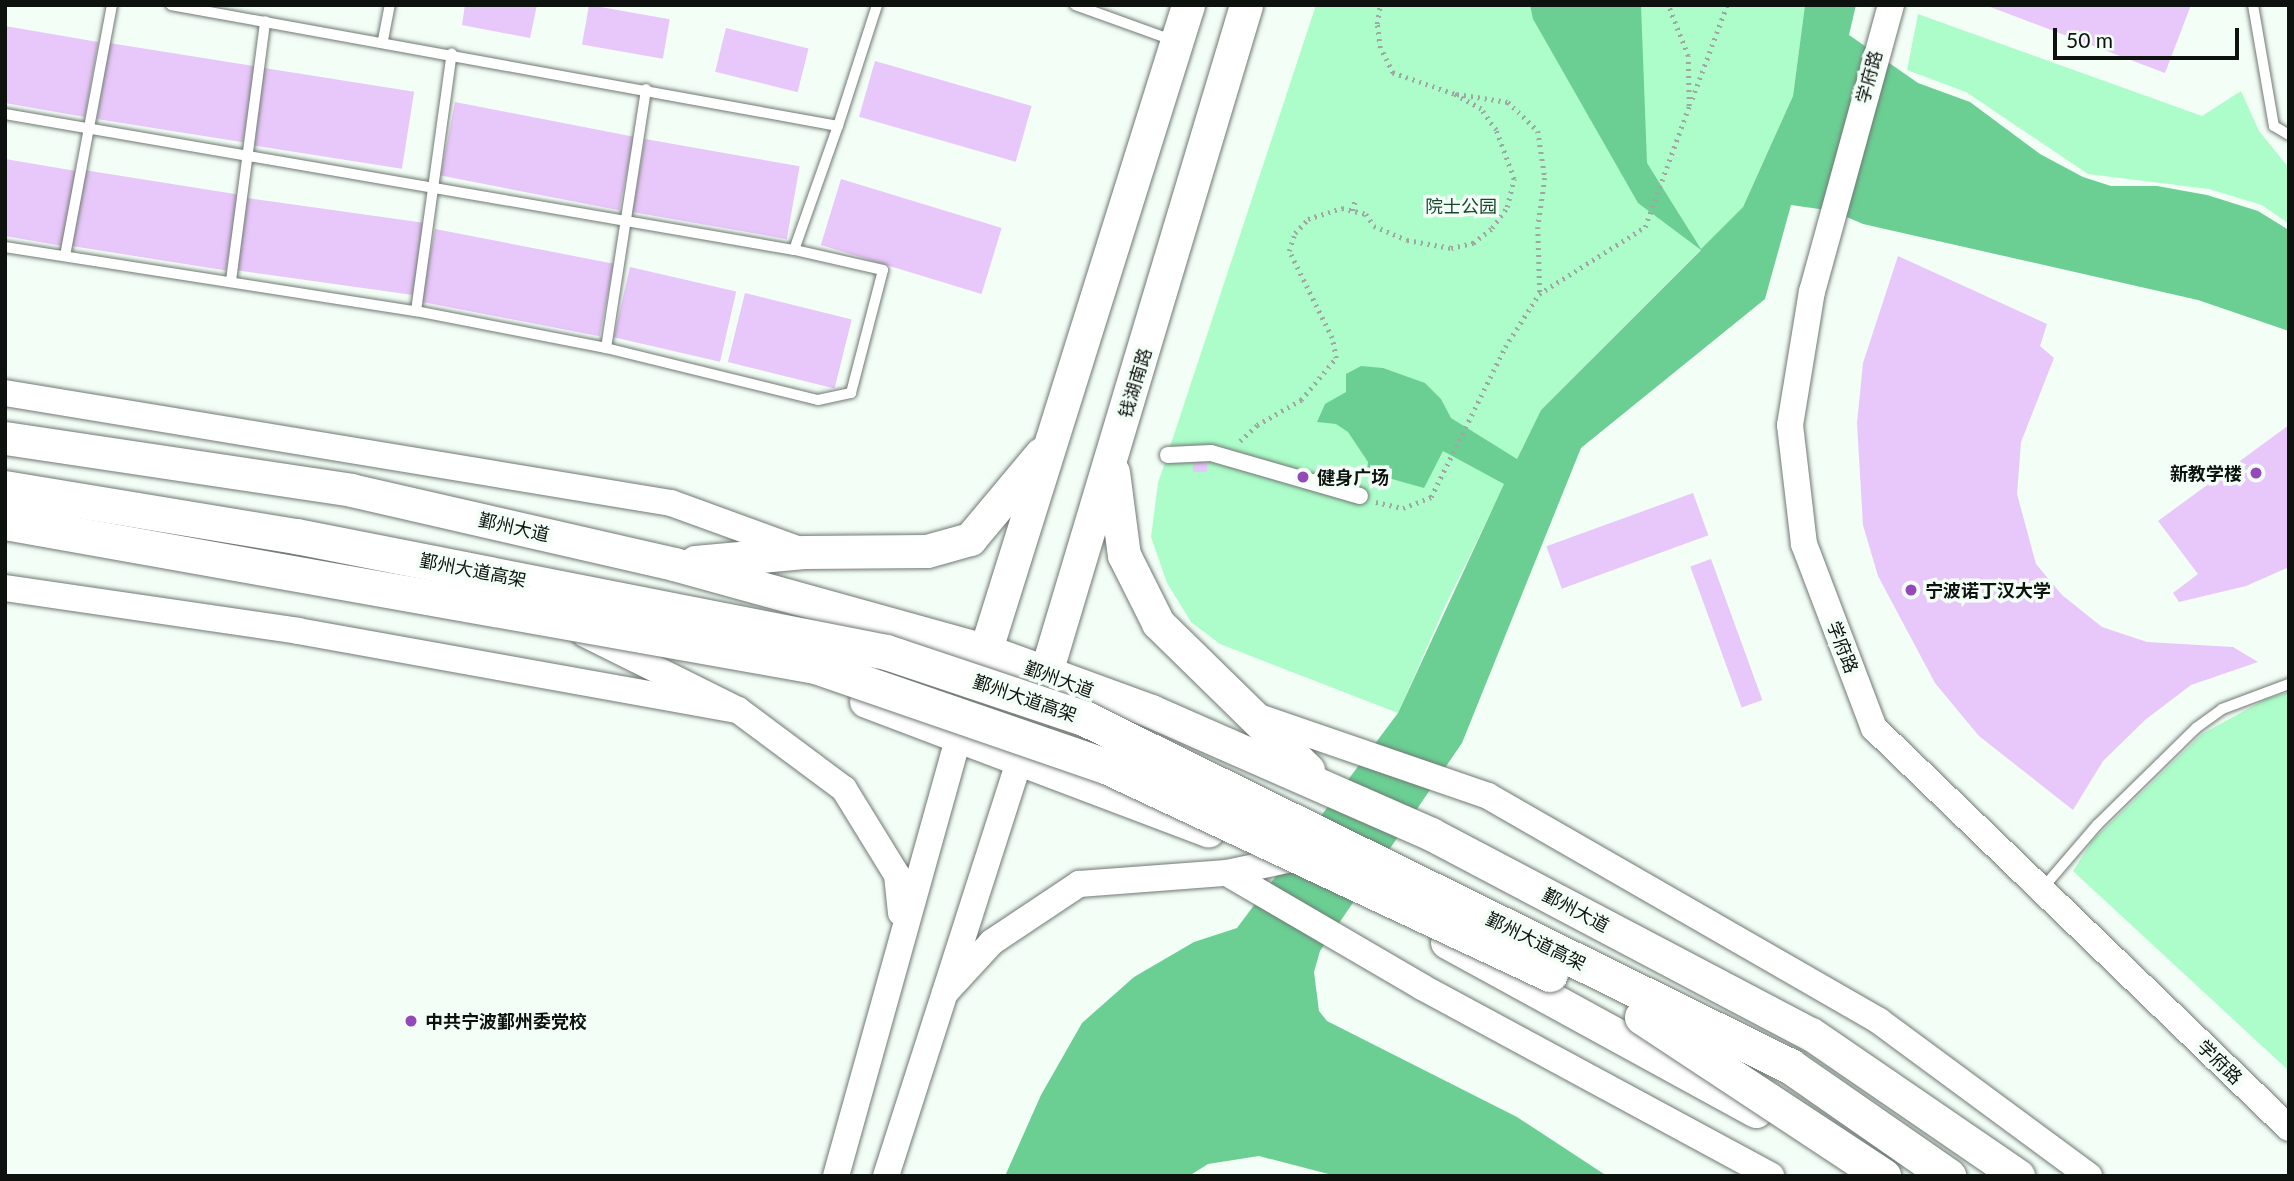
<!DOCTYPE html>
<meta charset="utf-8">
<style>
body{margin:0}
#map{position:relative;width:2294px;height:1181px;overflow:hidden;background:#f3fef7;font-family:Lato,"Noto Sans SC",sans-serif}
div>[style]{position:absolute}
.green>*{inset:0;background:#acfdca}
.water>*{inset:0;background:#6bcf94}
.building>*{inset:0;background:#e8c7fa;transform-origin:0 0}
.path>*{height:4.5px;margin-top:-2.25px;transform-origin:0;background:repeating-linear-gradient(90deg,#9fa7a2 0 2px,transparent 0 7px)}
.roads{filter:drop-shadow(0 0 2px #707973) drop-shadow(0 0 2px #707973)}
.service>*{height:10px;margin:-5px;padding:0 5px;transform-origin:5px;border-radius:5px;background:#fff}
.pedestrian>*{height:16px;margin:-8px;padding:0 8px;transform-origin:8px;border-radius:8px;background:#fff}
.tertiary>*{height:26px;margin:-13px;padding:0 13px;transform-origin:13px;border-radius:13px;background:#fff}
.primary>*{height:33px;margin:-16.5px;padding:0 16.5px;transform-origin:16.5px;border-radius:16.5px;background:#fff}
.bridges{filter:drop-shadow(0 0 2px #707973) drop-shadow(0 0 2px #707973)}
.trunk-bridge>*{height:35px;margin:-17.5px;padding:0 17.5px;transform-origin:17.5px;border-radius:17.5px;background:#fff}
.dots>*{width:19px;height:19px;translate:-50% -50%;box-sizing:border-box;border:4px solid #f3fef7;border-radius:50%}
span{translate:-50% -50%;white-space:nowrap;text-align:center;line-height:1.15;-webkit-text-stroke:7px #f3fef7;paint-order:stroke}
.street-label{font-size:18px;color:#0e120f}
.park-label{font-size:18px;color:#1c462e}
.poi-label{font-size:18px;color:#0e120f;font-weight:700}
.right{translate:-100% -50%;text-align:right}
.left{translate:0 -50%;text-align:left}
.frame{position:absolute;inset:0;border:7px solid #0e120f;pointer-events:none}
.scale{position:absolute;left:2053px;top:28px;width:186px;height:32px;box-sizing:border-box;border:4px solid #0e120f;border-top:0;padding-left:9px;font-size:21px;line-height:24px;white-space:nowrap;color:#0e120f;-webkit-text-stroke:5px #f3fef7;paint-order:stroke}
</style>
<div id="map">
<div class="green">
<div style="clip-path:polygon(1316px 5px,1805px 5px,1793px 96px,1743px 207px,1541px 410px,1445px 606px,1398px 713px,1220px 644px,1191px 622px,1167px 583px,1151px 537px,1158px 483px)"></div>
<div style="clip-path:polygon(1918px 14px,2202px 116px,2241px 91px,2259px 131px,2289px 168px,2289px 224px,2262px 205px,2209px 189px,2088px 174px,1966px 92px,1907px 70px)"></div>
<div style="clip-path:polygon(2289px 692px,2289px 1071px,2073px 871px,2093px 840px,2202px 734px,2266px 699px)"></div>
</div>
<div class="water">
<div style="clip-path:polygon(1530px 5px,1641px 5px,1647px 163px,1701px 249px,1743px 207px,1793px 96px,1805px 5px,1856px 5px,1849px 35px,1918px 83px,1970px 102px,2040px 154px,2083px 177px,2111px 186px,2157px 186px,2207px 195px,2258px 211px,2289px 230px,2289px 331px,2198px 300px,1863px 224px,1833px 211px,1791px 205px,1765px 299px,1581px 448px,1462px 743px,1320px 951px,1314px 972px,1319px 1011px,1327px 1021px,1517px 1117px,1607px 1176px,1336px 1176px,1259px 1156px,1208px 1164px,1189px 1176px,1005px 1176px,1041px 1095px,1082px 1023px,1134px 977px,1194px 942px,1237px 928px,1398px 713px,1504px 484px,1443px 451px,1424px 488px,1367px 472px,1368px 462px,1348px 432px,1336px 424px,1317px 422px,1325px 404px,1346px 392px,1346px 374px,1361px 366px,1383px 368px,1425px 383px,1441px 399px,1451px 418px,1517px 459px,1541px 410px,1701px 250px,1638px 203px,1533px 19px)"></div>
</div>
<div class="building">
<div style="clip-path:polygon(465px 5px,537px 5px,530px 38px,462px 25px)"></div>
<div style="left:589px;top:5px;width:82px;height:40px;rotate:10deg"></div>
<div style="clip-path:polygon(1985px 5px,2191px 5px,2165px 73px)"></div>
<div style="clip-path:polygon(5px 26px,98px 42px,85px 117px,5px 103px)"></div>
<div style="left:726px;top:28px;width:85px;height:45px;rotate:14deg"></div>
<div style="left:109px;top:43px;width:148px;height:77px;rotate:9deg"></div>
<div style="left:875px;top:61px;width:163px;height:58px;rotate:16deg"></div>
<div style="left:264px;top:68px;width:152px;height:78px;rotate:9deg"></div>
<div style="left:455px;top:102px;width:182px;height:75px;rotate:11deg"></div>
<div style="left:645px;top:139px;width:157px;height:74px;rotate:10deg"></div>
<div style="clip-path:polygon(5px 159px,76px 171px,63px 246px,5px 236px)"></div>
<div style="left:84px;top:170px;width:156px;height:77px;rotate:9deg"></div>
<div style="left:841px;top:179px;width:168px;height:69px;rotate:17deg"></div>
<div style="left:247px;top:198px;width:178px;height:73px;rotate:8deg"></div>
<div style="left:435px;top:229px;width:182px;height:74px;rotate:11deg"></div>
<div style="clip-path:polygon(1898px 256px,2047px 324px,2040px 346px,2054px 358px,2021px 442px,2017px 494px,2036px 564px,2062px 595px,2102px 627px,2147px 642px,2233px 647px,2258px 662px,2191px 685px,2145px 720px,2103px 761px,2073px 810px,1979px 736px,1935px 683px,1878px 576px,1863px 525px,1857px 423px,1863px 363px)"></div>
<div style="left:630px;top:267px;width:109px;height:72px;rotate:13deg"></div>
<div style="left:745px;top:293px;width:110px;height:71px;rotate:14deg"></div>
<div style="clip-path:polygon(2289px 425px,2289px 567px,2246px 586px,2179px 602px,2173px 593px,2198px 574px,2158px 521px)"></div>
<div style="left:1193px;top:457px;width:14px;height:15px"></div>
<div style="left:1693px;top:493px;width:45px;height:156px;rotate:70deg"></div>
<div style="left:1711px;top:559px;width:150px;height:22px;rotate:70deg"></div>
</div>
<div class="path">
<div style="left:1457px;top:94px;width:52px;rotate:8.9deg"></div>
<div style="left:1508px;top:102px;width:42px;rotate:44deg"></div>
<div style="left:1538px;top:131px;width:48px;rotate:81.5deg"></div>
<div style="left:1545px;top:178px;width:49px;rotate:98.1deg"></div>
<div style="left:1538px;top:227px;width:66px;rotate:88.3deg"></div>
<div style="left:1692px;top:99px;width:100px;rotate:-69.6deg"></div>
<div style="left:1353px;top:211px;width:13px;rotate:-81deg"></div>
<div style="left:1240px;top:441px;width:23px;rotate:-43deg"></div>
<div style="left:1257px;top:425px;width:51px;rotate:-29.6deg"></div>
<div style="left:1301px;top:400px;width:55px;rotate:-50.2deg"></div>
<div style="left:1336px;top:358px;width:20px;rotate:-101deg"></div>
<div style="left:1332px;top:338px;width:97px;rotate:-116.3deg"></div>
<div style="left:1289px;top:251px;width:19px;rotate:-72deg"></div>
<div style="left:1295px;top:233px;width:19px;rotate:-47deg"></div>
<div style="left:1308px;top:219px;width:36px;rotate:-18deg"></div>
<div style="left:1342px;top:208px;width:25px;rotate:14deg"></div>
<div style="left:1366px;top:214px;width:14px;rotate:56deg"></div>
<div style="left:1374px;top:226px;width:36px;rotate:23deg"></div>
<div style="left:1407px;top:240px;width:45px;rotate:10.3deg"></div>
<div style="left:1451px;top:248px;width:23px;rotate:-13deg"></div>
<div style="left:1473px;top:243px;width:24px;rotate:-38deg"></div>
<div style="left:1492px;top:228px;width:26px;rotate:-54deg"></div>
<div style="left:1507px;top:207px;width:29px;rotate:-76deg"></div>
<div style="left:1514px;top:179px;width:52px;rotate:-110.2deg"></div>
<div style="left:1496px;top:130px;width:26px;rotate:-126deg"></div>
<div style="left:1481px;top:109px;width:31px;rotate:-151deg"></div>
<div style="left:1454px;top:94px;width:65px;rotate:-161deg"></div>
<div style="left:1393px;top:73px;width:28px;rotate:-117deg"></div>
<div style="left:1380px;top:48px;width:24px;rotate:-97deg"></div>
<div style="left:1377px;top:24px;width:19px;rotate:-81deg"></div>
<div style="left:1376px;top:502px;width:28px;rotate:13deg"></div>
<div style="left:1403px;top:508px;width:30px;rotate:-21deg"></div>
<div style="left:1431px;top:497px;width:167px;rotate:-63.7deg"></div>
<div style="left:1505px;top:347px;width:63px;rotate:-57.3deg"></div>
<div style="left:1539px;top:294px;width:125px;rotate:-32.3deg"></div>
<div style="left:1645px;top:227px;width:129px;rotate:-70deg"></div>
<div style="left:1689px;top:106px;width:50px;rotate:-91.1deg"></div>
<div style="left:1688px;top:56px;width:55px;rotate:-111.4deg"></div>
</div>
<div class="roads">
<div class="service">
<div style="left:1075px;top:5px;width:103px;rotate:19.8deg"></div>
<div style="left:2253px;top:5px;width:123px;rotate:80.2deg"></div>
<div style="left:2274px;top:126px;width:17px;rotate:31deg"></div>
<div style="left:383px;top:40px;width:36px;rotate:-79deg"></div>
<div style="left:5px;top:114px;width:801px;rotate:9.78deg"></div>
<div style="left:794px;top:250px;width:132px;rotate:-70.5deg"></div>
<div style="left:838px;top:126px;width:678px;rotate:-169.72deg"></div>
<div style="left:838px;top:126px;width:127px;rotate:-72.1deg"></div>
<div style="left:5px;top:247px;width:416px;rotate:8.9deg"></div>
<div style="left:416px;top:311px;width:194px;rotate:11deg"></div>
<div style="left:606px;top:348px;width:218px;rotate:13.8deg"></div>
<div style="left:818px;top:400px;width:34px;rotate:-12deg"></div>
<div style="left:851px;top:393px;width:127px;rotate:-75.4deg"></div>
<div style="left:883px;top:270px;width:91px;rotate:-167.3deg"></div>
<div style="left:65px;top:256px;width:255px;rotate:-79.4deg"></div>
<div style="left:231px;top:281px;width:262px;rotate:-82.5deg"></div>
<div style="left:416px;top:311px;width:260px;rotate:-82.1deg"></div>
<div style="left:606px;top:348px;width:262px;rotate:-81.2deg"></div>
<div style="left:2042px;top:889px;width:84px;rotate:-49.3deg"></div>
<div style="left:2097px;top:825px;width:139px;rotate:-44.4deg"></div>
<div style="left:2196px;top:728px;width:32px;rotate:-36deg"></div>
<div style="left:2222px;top:709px;width:72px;rotate:-20.5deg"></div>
</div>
<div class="pedestrian">
<div style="left:1168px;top:455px;width:43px;rotate:-2.7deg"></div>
<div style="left:1211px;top:453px;width:155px;rotate:16.1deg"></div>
</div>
<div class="tertiary">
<div style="left:1891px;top:5px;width:297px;rotate:105.4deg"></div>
<div style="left:1812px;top:291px;width:136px;rotate:99.3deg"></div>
<div style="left:1790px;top:425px;width:120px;rotate:83.3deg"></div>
<div style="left:1804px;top:544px;width:197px;rotate:69.2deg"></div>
<div style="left:1874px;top:728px;width:576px;rotate:43.95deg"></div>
<div style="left:5px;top:393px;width:675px;rotate:9.38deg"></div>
<div style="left:671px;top:503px;width:140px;rotate:20deg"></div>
<div style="left:5px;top:588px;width:296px;rotate:8.3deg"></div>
<div style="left:298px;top:631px;width:447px;rotate:10.2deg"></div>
<div style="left:585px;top:634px;width:171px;rotate:26.4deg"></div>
<div style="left:738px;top:710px;width:132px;rotate:36.7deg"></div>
<div style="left:844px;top:789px;width:101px;rotate:58.4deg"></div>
<div style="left:897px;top:875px;width:38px;rotate:84deg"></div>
<div style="left:1256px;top:716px;width:245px;rotate:19deg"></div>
<div style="left:1488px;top:796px;width:451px;rotate:29.9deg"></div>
<div style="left:1879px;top:1021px;width:261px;rotate:36.4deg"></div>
<div style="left:1227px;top:873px;width:226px;rotate:30.3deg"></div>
<div style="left:1422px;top:987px;width:397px;rotate:28.4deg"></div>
<div style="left:945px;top:993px;width:69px;rotate:-47.3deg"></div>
<div style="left:992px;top:942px;width:105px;rotate:-33.7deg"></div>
<div style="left:1079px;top:884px;width:148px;rotate:-4.3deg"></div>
<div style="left:1227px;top:873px;width:61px;rotate:-12.2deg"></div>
<div style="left:836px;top:1176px;width:458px;rotate:-74.4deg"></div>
<div style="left:886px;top:1176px;width:438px;rotate:-72.2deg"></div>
</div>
<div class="primary">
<div style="left:5px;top:438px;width:350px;rotate:8.5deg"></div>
<div style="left:351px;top:490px;width:331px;rotate:12.9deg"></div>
<div style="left:674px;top:564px;width:325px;rotate:15.5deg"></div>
<div style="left:987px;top:651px;width:175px;rotate:20.1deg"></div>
<div style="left:1151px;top:711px;width:306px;rotate:23.7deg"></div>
<div style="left:1431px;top:834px;width:429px;rotate:27.8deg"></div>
<div style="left:1811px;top:1034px;width:251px;rotate:34.4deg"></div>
<div style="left:1113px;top:472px;width:84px;rotate:82.5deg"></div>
<div style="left:1124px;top:555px;width:76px;rotate:63.4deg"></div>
<div style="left:1158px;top:623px;width:210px;rotate:44.4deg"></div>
<div style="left:695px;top:562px;width:109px;rotate:-5.2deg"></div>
<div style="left:804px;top:552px;width:123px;rotate:-0.5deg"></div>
<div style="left:927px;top:551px;width:45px;rotate:-15.6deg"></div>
<div style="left:970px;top:539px;width:111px;rotate:-50.1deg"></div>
<div style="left:866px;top:701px;width:366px;rotate:20.7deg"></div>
<div style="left:959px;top:735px;width:765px;rotate:-72.58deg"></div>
<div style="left:1020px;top:759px;width:787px;rotate:-73.31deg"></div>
<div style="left:1447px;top:942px;width:352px;rotate:28.7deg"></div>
</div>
</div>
<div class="bridges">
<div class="trunk-bridge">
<div style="left:5px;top:488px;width:295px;rotate:9.4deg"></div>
<div style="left:296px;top:536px;width:601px;rotate:11.12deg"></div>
<div style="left:886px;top:652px;width:211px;rotate:18.5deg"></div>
<div style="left:1086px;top:719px;width:785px;rotate:26.24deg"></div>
<div style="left:1790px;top:1066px;width:193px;rotate:34.8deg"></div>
<div style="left:5px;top:522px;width:823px;rotate:10.08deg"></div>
<div style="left:815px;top:666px;width:310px;rotate:19deg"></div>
<div style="left:1108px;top:767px;width:488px;rotate:25.1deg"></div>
<div style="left:1642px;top:1017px;width:289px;rotate:33.4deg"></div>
</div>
</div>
<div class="dots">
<div style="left:2256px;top:473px;background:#9448b9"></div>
<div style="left:1303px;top:477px;background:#9448b9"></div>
<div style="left:1911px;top:590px;background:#9448b9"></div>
<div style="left:411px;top:1021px;background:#9448b9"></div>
</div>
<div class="street-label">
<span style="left:1869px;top:77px;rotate:-75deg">学府路</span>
<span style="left:1135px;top:383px;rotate:-73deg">钱湖南路</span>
<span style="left:514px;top:527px;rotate:13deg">鄞州大道</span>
<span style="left:473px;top:570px;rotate:11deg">鄞州大道高架</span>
<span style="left:1843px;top:647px;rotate:69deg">学府路</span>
<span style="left:1059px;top:679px;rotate:20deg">鄞州大道</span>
<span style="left:1025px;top:698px;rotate:19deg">鄞州大道高架</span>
<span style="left:1576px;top:910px;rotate:28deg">鄞州大道</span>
<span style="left:1536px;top:941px;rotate:26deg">鄞州大道高架</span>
<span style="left:2220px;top:1062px;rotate:44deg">学府路</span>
</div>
<div class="park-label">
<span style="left:1461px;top:206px">院士公园</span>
</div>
<div class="poi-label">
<span class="right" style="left:2242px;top:473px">新教学楼</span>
<span class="left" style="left:1317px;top:477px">健身广场</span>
<span class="left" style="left:1925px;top:590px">宁波诺丁汉大学</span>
<span class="left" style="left:425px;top:1021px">中共宁波鄞州委党校</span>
</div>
<div class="frame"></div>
<div class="scale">50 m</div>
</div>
